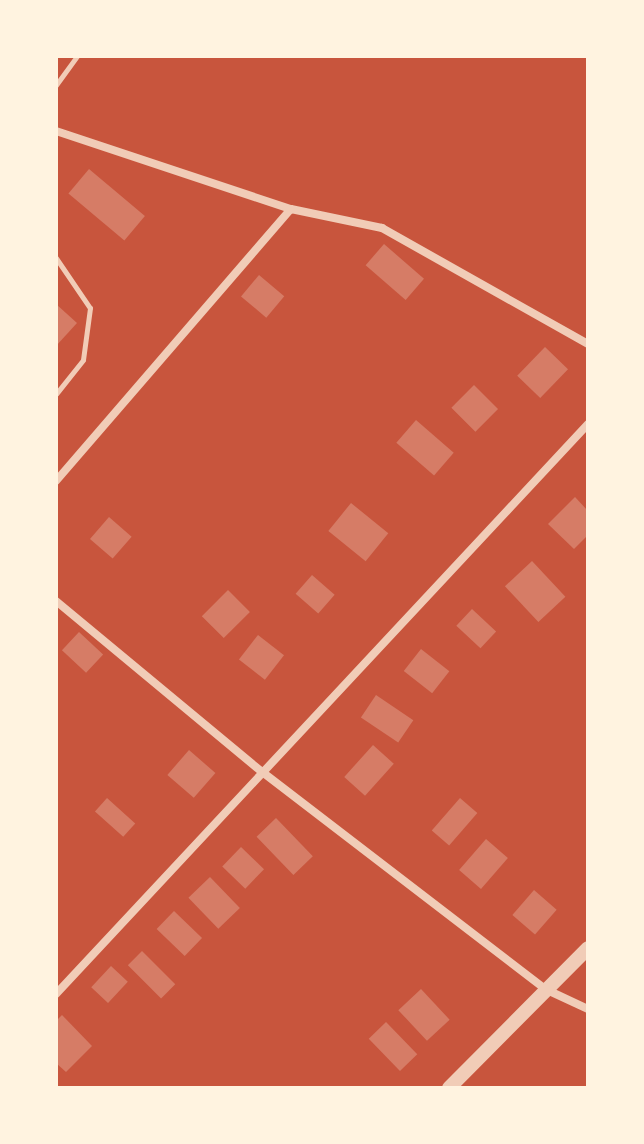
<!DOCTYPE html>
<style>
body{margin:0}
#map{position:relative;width:644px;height:1144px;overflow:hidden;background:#c8553d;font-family:"Fira Sans Condensed",sans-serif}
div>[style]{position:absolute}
.building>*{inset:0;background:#d67c66;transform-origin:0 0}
.service>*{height:5px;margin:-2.5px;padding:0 2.5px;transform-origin:2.5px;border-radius:2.5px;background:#f1ccb7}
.minor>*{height:8px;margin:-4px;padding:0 4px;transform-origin:4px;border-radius:4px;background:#f1ccb7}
.tertiary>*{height:14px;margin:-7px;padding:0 7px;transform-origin:7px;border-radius:7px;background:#f1ccb7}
span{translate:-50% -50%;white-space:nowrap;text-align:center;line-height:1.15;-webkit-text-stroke:6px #fff3e0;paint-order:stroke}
.frame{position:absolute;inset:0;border:58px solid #fff3e0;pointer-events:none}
</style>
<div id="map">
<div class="building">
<div style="left:89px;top:169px;width:73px;height:32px;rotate:40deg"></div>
<div style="left:384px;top:244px;width:53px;height:28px;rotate:41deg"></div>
<div style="left:259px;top:275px;width:33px;height:28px;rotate:40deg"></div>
<div style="clip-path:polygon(56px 304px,77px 323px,56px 346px)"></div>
<div style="left:545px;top:347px;width:32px;height:40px;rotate:44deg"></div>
<div style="left:474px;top:385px;width:34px;height:32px;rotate:45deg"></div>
<div style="left:416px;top:420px;width:50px;height:30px;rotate:41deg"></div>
<div style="clip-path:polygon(575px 497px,588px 511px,588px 535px,574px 549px,548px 524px)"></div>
<div style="left:351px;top:503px;width:48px;height:36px;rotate:39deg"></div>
<div style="left:109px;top:517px;width:30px;height:29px;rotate:41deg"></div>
<div style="left:532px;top:561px;width:49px;height:37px;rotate:47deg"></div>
<div style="left:312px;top:575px;width:30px;height:25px;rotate:41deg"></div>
<div style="left:228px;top:590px;width:31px;height:37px;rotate:45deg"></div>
<div style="left:472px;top:609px;width:33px;height:23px;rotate:43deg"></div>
<div style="left:79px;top:632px;width:33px;height:25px;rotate:43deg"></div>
<div style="left:258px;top:635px;width:33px;height:31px;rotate:38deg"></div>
<div style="left:421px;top:649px;width:36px;height:28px;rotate:38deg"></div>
<div style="left:376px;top:695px;width:45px;height:27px;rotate:34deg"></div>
<div style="left:373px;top:745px;width:28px;height:43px;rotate:42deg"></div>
<div style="left:189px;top:750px;width:35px;height:33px;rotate:41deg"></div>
<div style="left:107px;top:798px;width:38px;height:18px;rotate:42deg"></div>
<div style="left:460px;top:798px;width:23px;height:43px;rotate:41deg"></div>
<div style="left:276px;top:818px;width:53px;height:27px;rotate:46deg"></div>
<div style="left:486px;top:839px;width:29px;height:41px;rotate:41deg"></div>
<div style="left:241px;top:847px;width:32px;height:27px;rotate:44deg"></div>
<div style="left:210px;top:877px;width:43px;height:30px;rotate:46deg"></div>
<div style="left:534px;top:890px;width:30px;height:33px;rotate:41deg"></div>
<div style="left:174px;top:911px;width:39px;height:25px;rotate:44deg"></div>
<div style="left:142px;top:951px;width:47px;height:20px;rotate:45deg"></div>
<div style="left:111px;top:966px;width:23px;height:29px;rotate:43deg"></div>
<div style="left:421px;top:989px;width:42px;height:31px;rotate:47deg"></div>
<div style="clip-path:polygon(62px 1015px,92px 1046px,66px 1072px,56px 1063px,56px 1021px)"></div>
<div style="left:386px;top:1022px;width:45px;height:24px;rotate:46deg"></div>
</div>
<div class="service">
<div style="left:56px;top:85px;width:36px;rotate:-54deg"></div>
<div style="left:56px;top:258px;width:60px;rotate:55.8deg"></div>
<div style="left:90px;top:308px;width:52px;rotate:97.7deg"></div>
<div style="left:83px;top:360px;width:43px;rotate:128.5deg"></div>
</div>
<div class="minor">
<div style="left:56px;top:131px;width:248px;rotate:18.4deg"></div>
<div style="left:291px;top:209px;width:93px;rotate:11.8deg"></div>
<div style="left:382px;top:228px;width:236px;rotate:29.4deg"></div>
<div style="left:56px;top:481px;width:359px;rotate:-49.2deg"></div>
<div style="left:56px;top:601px;width:266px;rotate:39.7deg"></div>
<div style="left:261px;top:771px;width:358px;rotate:37.5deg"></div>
<div style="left:545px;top:989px;width:47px;rotate:24.9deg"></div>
<div style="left:56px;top:994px;width:780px;rotate:-46.97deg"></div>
</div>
<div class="tertiary">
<div style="left:449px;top:1088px;width:197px;rotate:-45.2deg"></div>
</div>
<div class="frame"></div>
</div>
